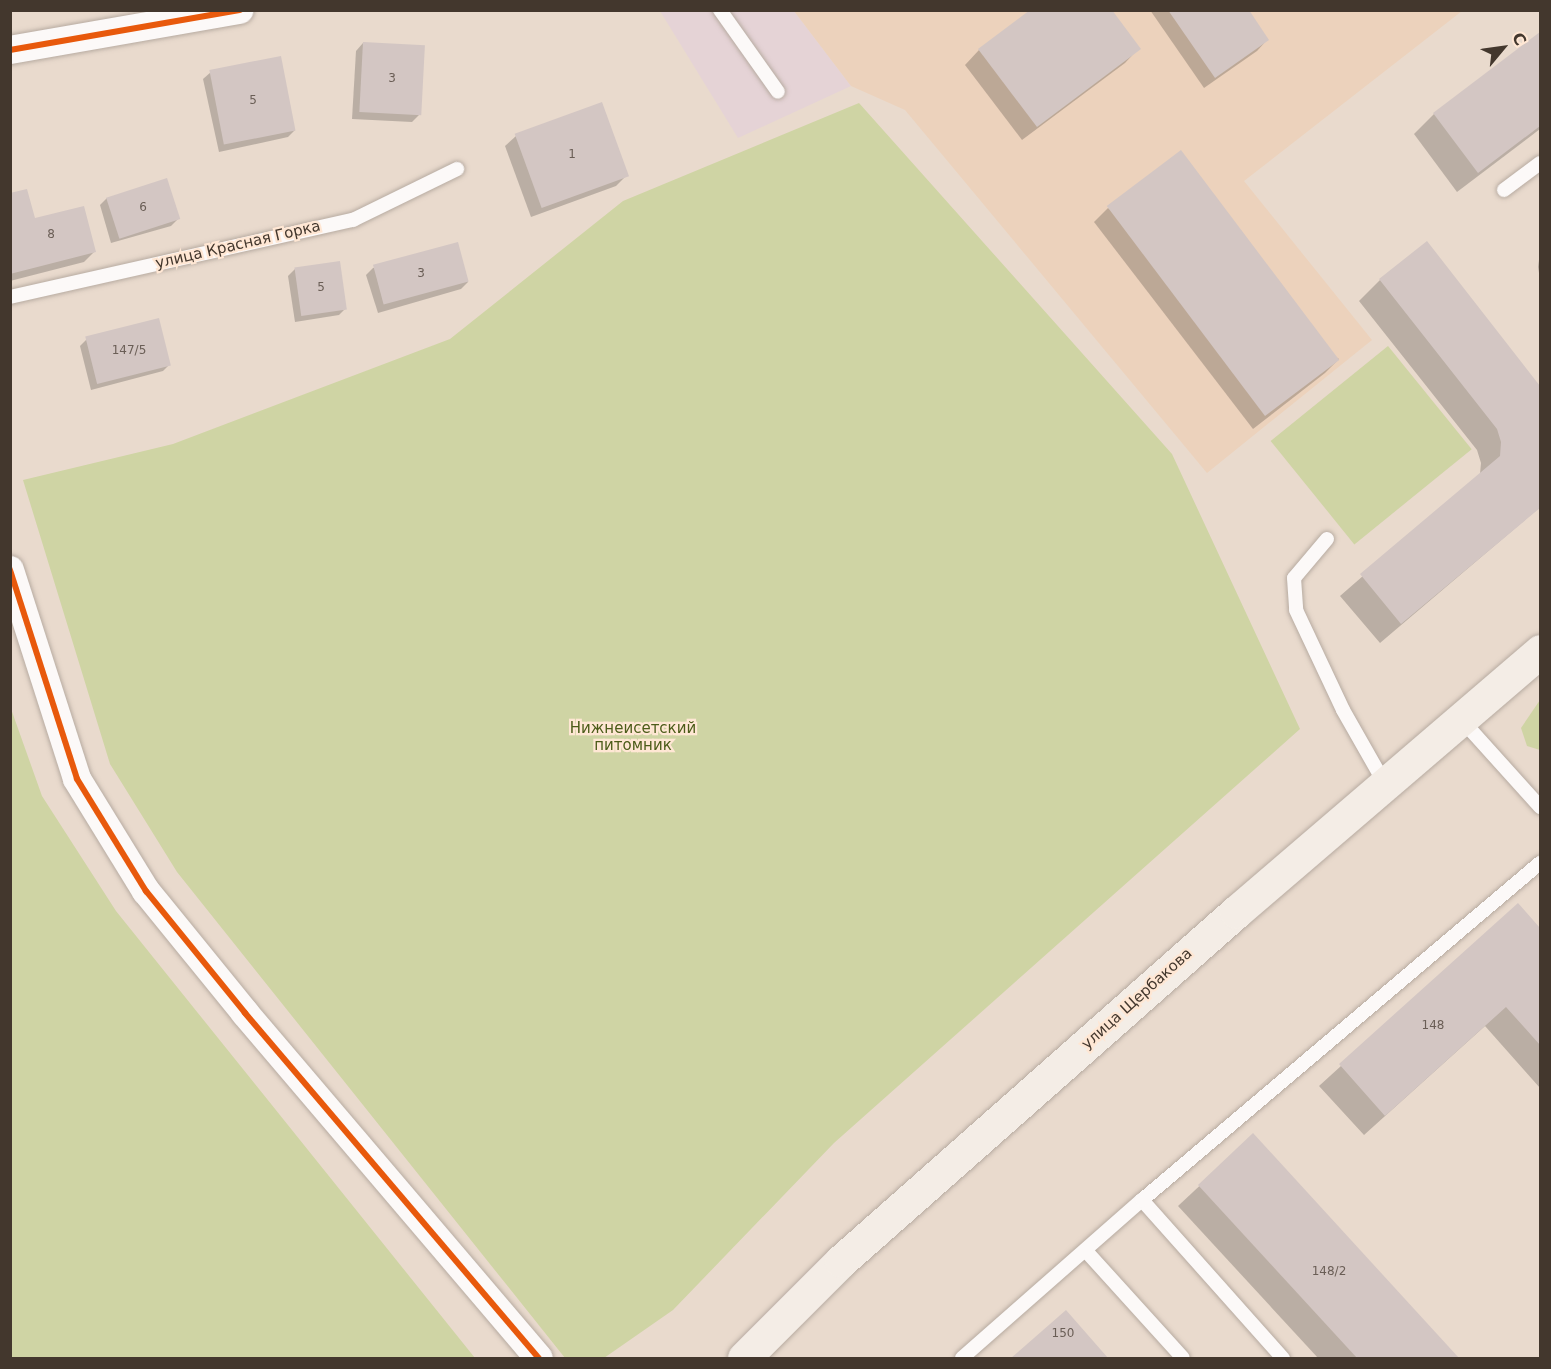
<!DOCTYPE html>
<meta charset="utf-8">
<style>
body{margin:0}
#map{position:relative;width:1551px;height:1369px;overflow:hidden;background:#e9dacd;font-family:"DejaVu Sans",sans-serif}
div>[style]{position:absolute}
.industrial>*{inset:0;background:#e5d3d6}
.built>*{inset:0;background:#ecd2bc}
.green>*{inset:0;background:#cfd4a4;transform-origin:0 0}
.shadow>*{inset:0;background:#0003}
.building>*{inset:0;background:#d3c6c3;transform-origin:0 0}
.roads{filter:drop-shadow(0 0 2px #b7aba1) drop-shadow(0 0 2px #b7aba1)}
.service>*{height:14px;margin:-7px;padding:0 7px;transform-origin:7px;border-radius:7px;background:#fcf9f8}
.minor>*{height:28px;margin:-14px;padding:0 14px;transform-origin:14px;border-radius:14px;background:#fcf9f8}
.primary>*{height:33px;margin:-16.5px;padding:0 16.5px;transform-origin:16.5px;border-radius:16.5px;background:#f4ede6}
.cycleway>*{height:6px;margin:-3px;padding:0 3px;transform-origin:3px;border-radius:3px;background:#e8590c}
span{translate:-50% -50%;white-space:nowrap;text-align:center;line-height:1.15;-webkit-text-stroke:4.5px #ffe7d4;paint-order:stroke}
.number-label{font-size:12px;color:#6a5e56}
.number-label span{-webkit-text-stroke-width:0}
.street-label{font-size:15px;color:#43372d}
.park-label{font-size:15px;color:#4c5c19}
.frame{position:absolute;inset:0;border:12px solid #43372d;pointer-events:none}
.north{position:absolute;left:1473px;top:18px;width:60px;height:60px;-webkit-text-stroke:4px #ffe7d4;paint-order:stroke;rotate:61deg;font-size:16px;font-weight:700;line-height:24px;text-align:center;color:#43372d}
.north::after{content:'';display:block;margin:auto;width:21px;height:27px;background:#43372d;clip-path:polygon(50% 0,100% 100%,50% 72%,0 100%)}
</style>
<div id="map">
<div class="industrial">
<div style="clip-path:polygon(660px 11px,794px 11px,851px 86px,738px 138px)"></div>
</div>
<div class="built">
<div style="clip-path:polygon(794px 11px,1462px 11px,1244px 181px,1372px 340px,1207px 473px,905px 110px,851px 86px)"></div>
</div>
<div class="green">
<div style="clip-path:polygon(859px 103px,1172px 454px,1300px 729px,834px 1143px,673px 1310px,604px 1358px,565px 1358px,177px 872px,110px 764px,23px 480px,173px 444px,450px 339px,623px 201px)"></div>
<div style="left:1388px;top:346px;width:133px;height:151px;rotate:51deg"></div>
<div style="clip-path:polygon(1540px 700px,1540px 750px,1527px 746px,1521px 728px)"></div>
<div style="clip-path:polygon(10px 706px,42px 796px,116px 911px,475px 1358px,11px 1358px)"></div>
</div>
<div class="shadow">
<div style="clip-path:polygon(1150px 10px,1247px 10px,1267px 40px,1257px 51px,1204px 88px)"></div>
<div style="clip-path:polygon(1540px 33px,1540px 129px,1457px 192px,1414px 134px,1434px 114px)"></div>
<div style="clip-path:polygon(363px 43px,419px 115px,412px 122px,352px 119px,356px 51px)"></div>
<div style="clip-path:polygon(1139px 48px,1125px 63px,1022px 140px,965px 65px,979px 50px)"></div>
<div style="clip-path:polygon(211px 72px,295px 130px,288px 137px,219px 152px,203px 79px)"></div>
<div style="clip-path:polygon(516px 136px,627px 175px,616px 186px,531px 217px,505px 146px)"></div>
<div style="clip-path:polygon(10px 195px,34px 220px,94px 252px,84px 262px,10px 281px)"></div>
<div style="clip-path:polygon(107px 198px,178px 219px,171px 226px,111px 243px,100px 205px)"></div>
<div style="clip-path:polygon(1108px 208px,1339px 359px,1325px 373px,1253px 429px,1094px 222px)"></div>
<div style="clip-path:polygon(1426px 243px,1540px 389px,1540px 507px,1380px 643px,1340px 596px,1480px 474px,1481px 463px,1477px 450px,1359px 301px,1380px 280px)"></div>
<div style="clip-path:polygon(457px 244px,468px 282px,461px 289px,378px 313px,366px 275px,373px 268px)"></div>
<div style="clip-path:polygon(1540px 252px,1540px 279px,1538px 267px)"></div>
<div style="clip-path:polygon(295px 269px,346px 308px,339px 315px,295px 322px,288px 276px)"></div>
<div style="clip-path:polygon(87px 339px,170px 364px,163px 371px,91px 390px,80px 346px)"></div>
<div style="clip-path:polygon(1518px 905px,1540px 930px,1540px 1088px,1485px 1026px,1364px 1135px,1319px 1086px)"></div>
<div style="clip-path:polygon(1253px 1136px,1457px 1358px,1318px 1358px,1178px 1206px)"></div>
<div style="clip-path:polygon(1066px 1312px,1106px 1358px,1013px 1358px)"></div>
</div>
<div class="building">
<div style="clip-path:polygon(1030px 10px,1112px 10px,1141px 49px,1037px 127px,978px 49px)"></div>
<div style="clip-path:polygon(1168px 10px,1249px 10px,1269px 40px,1215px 78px)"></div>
<div style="clip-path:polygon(1540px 32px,1540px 126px,1478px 173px,1433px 113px)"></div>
<div style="left:363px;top:42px;width:62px;height:70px;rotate:3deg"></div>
<div style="left:281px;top:56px;width:76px;height:73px;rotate:79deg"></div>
<div style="left:602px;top:102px;width:79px;height:93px;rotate:70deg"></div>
<div style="left:1181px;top:150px;width:263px;height:93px;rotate:53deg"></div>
<div style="left:167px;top:178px;width:43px;height:64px;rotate:72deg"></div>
<div style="clip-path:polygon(27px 189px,35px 218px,84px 206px,96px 252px,10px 274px,10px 193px)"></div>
<div style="clip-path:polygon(1427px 241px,1540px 386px,1540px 508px,1401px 624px,1360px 574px,1500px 456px,1501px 442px,1497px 429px,1379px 279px)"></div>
<div style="left:458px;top:242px;width:41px;height:88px;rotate:75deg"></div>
<div style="left:340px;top:261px;width:49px;height:46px;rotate:82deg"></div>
<div style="left:159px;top:318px;width:49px;height:76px;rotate:76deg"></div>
<div style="clip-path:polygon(1518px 903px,1540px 928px,1540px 1045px,1506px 1007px,1385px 1116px,1339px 1064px)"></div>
<div style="clip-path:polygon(1253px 1133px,1459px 1358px,1357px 1358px,1198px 1185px)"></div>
<div style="clip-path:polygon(1066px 1310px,1108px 1358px,1011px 1358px)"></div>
</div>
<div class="roads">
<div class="service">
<div style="left:720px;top:10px;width:100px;rotate:54.7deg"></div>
<div style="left:1504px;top:190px;width:45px;rotate:-36.9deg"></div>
<div style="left:10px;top:297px;width:352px;rotate:-12.7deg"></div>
<div style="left:353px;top:220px;width:116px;rotate:-26.1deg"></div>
<div style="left:1327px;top:539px;width:51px;rotate:130.2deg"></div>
<div style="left:1294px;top:578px;width:32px;rotate:86deg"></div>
<div style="left:1296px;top:610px;width:110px;rotate:64.8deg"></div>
<div style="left:1343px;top:710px;width:85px;rotate:60.4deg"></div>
<div style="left:1460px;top:718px;width:120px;rotate:48deg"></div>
<div style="left:1142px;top:1200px;width:212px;rotate:48.3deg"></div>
<div style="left:1086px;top:1251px;width:144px;rotate:47.8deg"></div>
<div style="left:962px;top:1358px;width:240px;rotate:-41.3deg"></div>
<div style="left:1142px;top:1200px;width:522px;rotate:-40.26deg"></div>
</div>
<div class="minor">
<div style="left:10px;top:50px;width:233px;rotate:-9.9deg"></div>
<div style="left:10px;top:570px;width:219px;rotate:72.2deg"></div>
<div style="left:77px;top:779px;width:132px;rotate:58.4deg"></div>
<div style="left:146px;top:891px;width:157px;rotate:50.9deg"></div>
<div style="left:245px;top:1013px;width:453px;rotate:49.6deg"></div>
</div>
<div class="primary">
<div style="left:744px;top:1358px;width:137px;rotate:-45deg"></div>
<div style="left:841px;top:1261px;width:527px;rotate:-41.46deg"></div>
<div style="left:1236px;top:912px;width:401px;rotate:-40.6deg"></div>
</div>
</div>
<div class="cycleway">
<div style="left:10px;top:50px;width:233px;rotate:-9.9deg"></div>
<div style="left:10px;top:570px;width:219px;rotate:72.2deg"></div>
<div style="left:77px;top:779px;width:132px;rotate:58.4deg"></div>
<div style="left:146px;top:891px;width:157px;rotate:50.9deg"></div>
<div style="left:245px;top:1013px;width:453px;rotate:49.6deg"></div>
</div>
<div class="number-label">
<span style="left:392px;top:79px">3</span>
<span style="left:253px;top:101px">5</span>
<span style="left:572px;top:155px">1</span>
<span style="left:143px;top:208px">6</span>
<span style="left:51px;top:235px">8</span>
<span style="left:421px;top:274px">3</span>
<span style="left:321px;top:288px">5</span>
<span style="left:129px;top:351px">147/5</span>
<span style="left:1433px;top:1026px">148</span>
<span style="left:1329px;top:1272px">148/2</span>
<span style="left:1063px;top:1334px">150</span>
</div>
<div class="street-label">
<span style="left:238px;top:245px;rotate:-13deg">улица Красная Горка</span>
<span style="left:1137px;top:999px;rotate:-42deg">улица Щербакова</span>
</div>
<div class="park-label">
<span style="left:633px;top:737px">Нижнеисетский<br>питомник</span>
</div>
<div class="frame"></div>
<div class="north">С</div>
</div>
